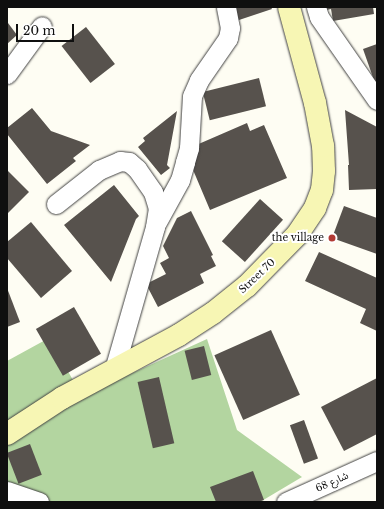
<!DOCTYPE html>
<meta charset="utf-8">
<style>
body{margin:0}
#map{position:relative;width:384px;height:509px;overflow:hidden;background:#fefdf3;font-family:"Libre Baskerville","Noto Sans Arabic",serif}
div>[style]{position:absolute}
.forest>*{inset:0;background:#b3d5a0}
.building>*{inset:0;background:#57524d;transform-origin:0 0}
.roads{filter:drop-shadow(0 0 1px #424242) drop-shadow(0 0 1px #424242)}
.street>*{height:19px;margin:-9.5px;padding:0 9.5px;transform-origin:9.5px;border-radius:9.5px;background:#fff}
.secondary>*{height:22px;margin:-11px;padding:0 11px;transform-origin:11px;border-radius:11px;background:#f7f6b4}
.dots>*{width:11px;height:11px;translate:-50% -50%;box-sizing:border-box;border:2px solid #fff;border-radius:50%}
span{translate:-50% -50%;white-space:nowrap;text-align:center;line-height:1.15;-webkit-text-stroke:4px #fff;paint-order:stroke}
.poi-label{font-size:10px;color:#0f0f0f}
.right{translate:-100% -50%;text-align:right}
.street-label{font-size:10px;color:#0f0f0f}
.frame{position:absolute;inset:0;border:8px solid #0f0f0f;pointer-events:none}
.scale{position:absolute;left:16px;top:24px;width:58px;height:18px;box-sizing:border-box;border:2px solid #0f0f0f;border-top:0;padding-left:5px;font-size:12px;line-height:14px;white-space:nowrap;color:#0f0f0f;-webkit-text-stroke:3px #fff;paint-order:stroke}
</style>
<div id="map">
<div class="forest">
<div style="clip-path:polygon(49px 338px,82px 396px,207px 339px,237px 430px,302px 477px,260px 502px,7px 502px,7px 361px)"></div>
</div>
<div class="building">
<div style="clip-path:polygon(231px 7px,271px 7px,272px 9px,236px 21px)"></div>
<div style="clip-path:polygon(326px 7px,373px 7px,374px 14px,333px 21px,331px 9px,326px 10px)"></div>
<div style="clip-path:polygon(8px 23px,17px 35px,7px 44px,7px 24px)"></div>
<div style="left:86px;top:27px;width:47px;height:31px;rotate:52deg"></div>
<div style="clip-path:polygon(377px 44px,377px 89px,363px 49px)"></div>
<div style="left:259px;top:78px;width:29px;height:58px;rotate:76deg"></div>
<div style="clip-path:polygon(32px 108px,51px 131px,90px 145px,73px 158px,76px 161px,47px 184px,7px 134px,7px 128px)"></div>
<div style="clip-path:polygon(345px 110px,377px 127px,377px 189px,349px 190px,348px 165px,349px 165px)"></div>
<div style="clip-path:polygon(177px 111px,167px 165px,170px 168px,161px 175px,138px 147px,145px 141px,143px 138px)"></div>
<div style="clip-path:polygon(247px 123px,250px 131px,264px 125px,287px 178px,210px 210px,188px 158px,194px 146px)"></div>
<div style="clip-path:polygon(7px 170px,29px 192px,7px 214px)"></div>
<div style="clip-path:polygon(114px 185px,139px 216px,136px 219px,111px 282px,64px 225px)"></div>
<div style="left:260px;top:199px;width:31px;height:57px;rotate:42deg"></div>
<div style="clip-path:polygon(344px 206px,377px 218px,377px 254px,332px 238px)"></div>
<div style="clip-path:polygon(191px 211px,213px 255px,211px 256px,216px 266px,200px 274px,204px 283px,158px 307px,146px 284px,166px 274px,160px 263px,169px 258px,163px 246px,177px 218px)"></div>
<div style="clip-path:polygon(31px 222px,72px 271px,41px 298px,7px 258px,7px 242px)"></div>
<div style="clip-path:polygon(319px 252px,377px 278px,377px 331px,360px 323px,366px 309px,305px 281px)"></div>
<div style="clip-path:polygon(7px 288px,20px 322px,7px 327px)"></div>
<div style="left:74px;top:307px;width:54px;height:44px;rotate:60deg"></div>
<div style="left:271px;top:330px;width:71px;height:62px;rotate:66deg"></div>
<div style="left:204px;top:346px;width:30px;height:20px;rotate:76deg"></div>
<div style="left:159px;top:377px;width:68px;height:22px;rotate:77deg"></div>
<div style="clip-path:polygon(377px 378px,377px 434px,344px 451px,321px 407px)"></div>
<div style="left:304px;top:420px;width:41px;height:15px;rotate:70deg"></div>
<div style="left:30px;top:444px;width:33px;height:25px;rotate:69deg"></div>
<div style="clip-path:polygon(253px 471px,264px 500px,258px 502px,216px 502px,210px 487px)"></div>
</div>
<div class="roads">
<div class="street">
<div style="left:316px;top:7px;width:10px;rotate:73deg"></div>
<div style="left:319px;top:17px;width:101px;rotate:55.1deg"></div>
<div style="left:7px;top:74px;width:59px;rotate:-53.9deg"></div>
<div style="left:56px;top:204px;width:55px;rotate:-38.3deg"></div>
<div style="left:99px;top:170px;width:23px;rotate:-23deg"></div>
<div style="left:120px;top:161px;width:9px;rotate:6deg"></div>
<div style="left:129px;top:162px;width:11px;rotate:41deg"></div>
<div style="left:137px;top:169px;width:28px;rotate:55deg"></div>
<div style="left:153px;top:192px;width:17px;rotate:73deg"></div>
<div style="left:158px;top:208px;width:19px;rotate:99deg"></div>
<div style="left:155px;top:227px;width:149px;rotate:106deg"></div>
<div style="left:157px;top:222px;width:48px;rotate:-61.3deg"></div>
<div style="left:180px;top:180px;width:19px;rotate:-74deg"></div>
<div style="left:185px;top:162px;width:15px;rotate:-74deg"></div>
<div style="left:189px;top:148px;width:52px;rotate:-86.7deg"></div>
<div style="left:192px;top:96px;width:17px;rotate:-66deg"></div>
<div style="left:199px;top:80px;width:51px;rotate:-55.4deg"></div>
<div style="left:228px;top:38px;width:10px;rotate:-79deg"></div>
<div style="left:230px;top:28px;width:21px;rotate:-101deg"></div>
<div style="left:7px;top:491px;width:34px;rotate:19deg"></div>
<div style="left:286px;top:502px;width:100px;rotate:-24.3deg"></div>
</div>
<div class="secondary">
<div style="left:7px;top:434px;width:66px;rotate:-33.2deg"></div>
<div style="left:62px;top:398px;width:133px;rotate:-28.3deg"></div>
<div style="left:179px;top:335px;width:40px;rotate:-32.9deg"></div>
<div style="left:213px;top:313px;width:43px;rotate:-38.5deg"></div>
<div style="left:247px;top:286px;width:71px;rotate:-45.6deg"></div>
<div style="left:297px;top:235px;width:32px;rotate:-56deg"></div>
<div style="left:315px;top:208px;width:19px;rotate:-69deg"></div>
<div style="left:322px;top:190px;width:19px;rotate:-84deg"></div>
<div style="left:324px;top:171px;width:25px;rotate:-92deg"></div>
<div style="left:323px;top:146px;width:44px;rotate:-100.5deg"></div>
<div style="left:315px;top:103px;width:99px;rotate:-105.2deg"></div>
</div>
</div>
<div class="dots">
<div style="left:332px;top:238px;background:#b23a34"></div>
</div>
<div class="poi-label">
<span class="right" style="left:324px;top:238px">the village</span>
</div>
<div class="street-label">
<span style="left:257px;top:276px;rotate:-43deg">Street 70</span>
<span style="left:332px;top:482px;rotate:-24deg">شارع 68</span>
</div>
<div class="frame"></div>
<div class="scale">20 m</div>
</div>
